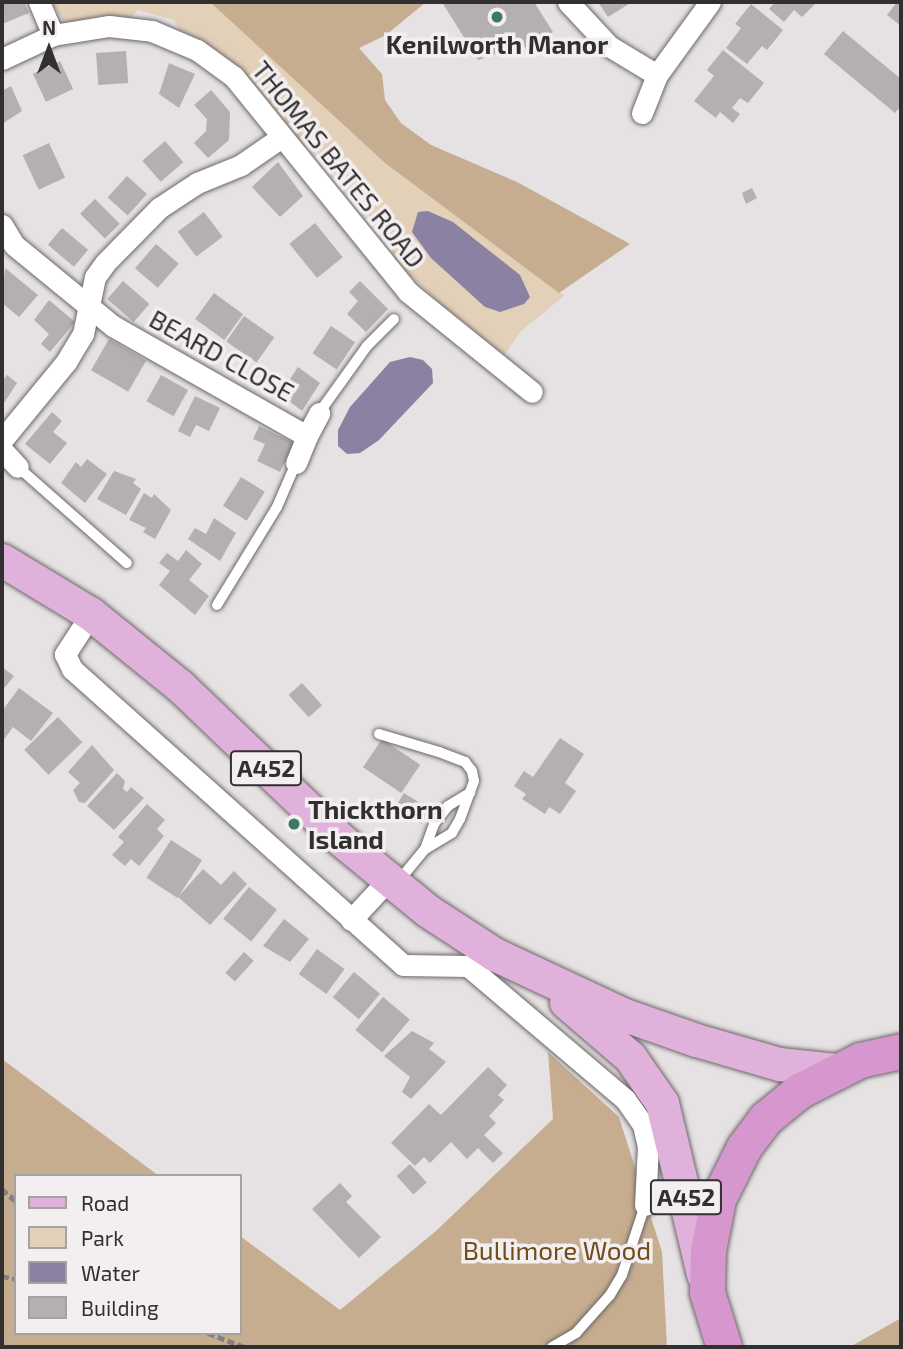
<!DOCTYPE html>
<style>
body{margin:0}
#map{position:relative;width:903px;height:1349px;overflow:hidden;background:#e6e1e2;font-family:"Exo 2",sans-serif}
div>[style]{position:absolute}
.green>*{inset:0;background:#e3d0b9}
.forest>*{inset:0;background:#c6ad8f}
.water>*{inset:0;background:#8b81a2}
.building>*{inset:0;background:#b4b0af;transform-origin:0 0}
.path>*{height:4.5px;margin-top:-2.25px;transform-origin:0;background:repeating-linear-gradient(90deg,#848081 0 7px,transparent 0 10.5px)}
.roads{filter:drop-shadow(0 0 2px #6c6869) drop-shadow(0 0 2px #6c6869)}
.service>*{height:10px;margin:-5px;padding:0 5px;transform-origin:5px;border-radius:5px;background:#fff}
.minor>*{height:21px;margin:-10.5px;padding:0 10.5px;transform-origin:10.5px;border-radius:10.5px;background:#fff}
.primary>*{height:33px;margin:-16.5px;padding:0 16.5px;transform-origin:16.5px;border-radius:16.5px;background:#e0b1da}
.trunk>*{height:35px;margin:-17.5px;padding:0 17.5px;transform-origin:17.5px;border-radius:17.5px;background:#d697ce}
.dots>*{width:19px;height:19px;translate:-50% -50%;box-sizing:border-box;border:4px solid #f3eeef;border-radius:50%}
span{translate:-50% -50%;white-space:nowrap;text-align:center;line-height:1.15;-webkit-text-stroke:7px #f3eeef;paint-order:stroke}
.shield-label span{padding:2px 5px;background:#f3eeef;border:2px solid;border-radius:5px;-webkit-text-stroke-width:0}
.shield-label{font-size:24px;color:#312f2f;font-weight:700}
.poi-label{font-size:26px;color:#312f2f;font-weight:700}
.left{translate:0 -50%;text-align:left}
.street-label{font-size:26px;color:#312f2f}
.park-label{font-size:26px;color:#714d1b}
.frame{position:absolute;inset:0;border:4px solid #312f2f;pointer-events:none}
.legend{position:absolute;left:14px;top:1174px;width:228px;height:161px;box-sizing:border-box;background:#f3eeef;border:2px solid #a5a2a2;margin:0;padding:9px 12px;list-style:none;font-size:21px;color:#312f2f}
.legend li{display:flex;align-items:center;gap:14px;height:35px}
.legend b{width:35px;border:2px solid #a5a2a2}
.north{position:absolute;left:14px;top:14px;width:70px;height:70px;-webkit-text-stroke:5px #f3eeef;paint-order:stroke;rotate:0deg;font-size:19px;font-weight:700;line-height:28px;text-align:center;color:#312f2f}
.north::after{content:'';display:block;margin:auto;width:24px;height:32px;background:#312f2f;clip-path:polygon(50% 0,100% 100%,50% 72%,0 100%)}
</style>
<div id="map">
<div class="green">
<div style="clip-path:polygon(52px 2px,210px 2px,385px 163px,564px 296px,521px 331px,501px 360px,396px 262px,386px 237px,316px 150px,305px 148px,260px 95px,207px 45px,179px 30px,174px 20px,138px 10px,130px 18px,65px 23px)"></div>
</div>
<div class="forest">
<div style="clip-path:polygon(210px 2px,426px 2px,386px 35px,359px 48px,382px 74px,385px 100px,401px 123px,431px 145px,517px 182px,630px 244px,559px 293px,385px 163px)"></div>
<div style="clip-path:polygon(548px 1052px,619px 1117px,662px 1252px,667px 1347px,2px 1347px,2px 1059px,159px 1176px,16px 1176px,16px 1333px,240px 1333px,240px 1236px,340px 1310px,436px 1231px,553px 1119px)"></div>
<div style="clip-path:polygon(901px 1318px,901px 1347px,850px 1347px)"></div>
</div>
<div class="water">
<div style="clip-path:polygon(428px 211px,453px 222px,520px 275px,530px 297px,524px 304px,500px 312px,485px 307px,431px 258px,412px 232px,418px 212px)"></div>
<div style="clip-path:polygon(410px 357px,423px 360px,432px 369px,433px 383px,379px 440px,360px 453px,347px 454px,338px 446px,338px 430px,350px 407px,390px 362px)"></div>
</div>
<div class="building">
<div style="clip-path:polygon(2px 2px,24px 2px,29px 13px,2px 24px)"></div>
<div style="clip-path:polygon(442px 2px,534px 2px,553px 32px,528px 52px,518px 37px,517px 45px,508px 51px,500px 46px,494px 55px,478px 60px)"></div>
<div style="clip-path:polygon(598px 2px,632px 2px,608px 17px)"></div>
<div style="clip-path:polygon(775px 2px,817px 2px,802px 17px,794px 10px,784px 22px,769px 9px)"></div>
<div style="clip-path:polygon(897px 2px,901px 2px,901px 26px,887px 15px)"></div>
<div style="clip-path:polygon(751px 4px,783px 30px,767px 50px,762px 46px,747px 64px,726px 48px,741px 28px,735px 24px)"></div>
<div style="clip-path:polygon(843px 31px,901px 79px,901px 106px,895px 113px,824px 54px)"></div>
<div style="clip-path:polygon(723px 50px,764px 83px,748px 103px,740px 98px,732px 108px,740px 114px,733px 123px,720px 112px,716px 118px,694px 101px,714px 76px,707px 70px)"></div>
<div style="left:126px;top:51px;width:32px;height:30px;rotate:86deg"></div>
<div style="left:60px;top:61px;width:31px;height:30px;rotate:65deg"></div>
<div style="clip-path:polygon(169px 63px,195px 74px,179px 108px,159px 94px)"></div>
<div style="clip-path:polygon(11px 86px,22px 111px,2px 124px,2px 91px)"></div>
<div style="clip-path:polygon(211px 90px,230px 112px,229px 140px,208px 158px,194px 143px,206px 131px,207px 119px,194px 105px)"></div>
<div style="left:165px;top:141px;width:28px;height:30px;rotate:49deg"></div>
<div style="left:49px;top:143px;width:38px;height:29px;rotate:65deg"></div>
<div style="clip-path:polygon(278px 162px,303px 196px,280px 217px,252px 187px)"></div>
<div style="left:127px;top:176px;width:27px;height:29px;rotate:42deg"></div>
<div style="clip-path:polygon(752px 188px,757px 198px,746px 204px,742px 193px)"></div>
<div style="left:95px;top:199px;width:35px;height:21px;rotate:45deg"></div>
<div style="left:204px;top:212px;width:31px;height:33px;rotate:53deg"></div>
<div style="left:315px;top:223px;width:44px;height:33px;rotate:51deg"></div>
<div style="left:62px;top:228px;width:34px;height:22px;rotate:40deg"></div>
<div style="left:156px;top:244px;width:30px;height:32px;rotate:41deg"></div>
<div style="clip-path:polygon(5px 268px,38px 295px,19px 317px,2px 303px)"></div>
<div style="left:123px;top:281px;width:35px;height:24px;rotate:41deg"></div>
<div style="clip-path:polygon(360px 281px,388px 309px,366px 332px,347px 314px,358px 301px,349px 292px)"></div>
<div style="left:214px;top:293px;width:36px;height:32px;rotate:36deg"></div>
<div style="clip-path:polygon(49px 300px,75px 322px,50px 352px,41px 344px,49px 334px,34px 320px)"></div>
<div style="left:244px;top:316px;width:37px;height:31px;rotate:35deg"></div>
<div style="left:331px;top:326px;width:29px;height:33px;rotate:34deg"></div>
<div style="left:109px;top:339px;width:43px;height:36px;rotate:30deg"></div>
<div style="clip-path:polygon(298px 367px,320px 383px,302px 411px,271px 387px,278px 374px,288px 382px)"></div>
<div style="clip-path:polygon(7px 375px,17px 383px,2px 406px,2px 382px)"></div>
<div style="left:161px;top:375px;width:31px;height:30px;rotate:29deg"></div>
<div style="clip-path:polygon(195px 396px,220px 408px,209px 431px,196px 425px,190px 437px,178px 431px)"></div>
<div style="clip-path:polygon(52px 412px,62px 421px,53px 432px,67px 443px,50px 464px,25px 444px)"></div>
<div style="clip-path:polygon(259px 426px,294px 443px,280px 472px,257px 461px,265px 444px,253px 439px)"></div>
<div style="clip-path:polygon(87px 459px,107px 474px,85px 503px,61px 483px,76px 462px,81px 467px)"></div>
<div style="clip-path:polygon(114px 471px,136px 479px,133px 483px,141px 489px,126px 515px,97px 499px)"></div>
<div style="left:241px;top:477px;width:28px;height:34px;rotate:32deg"></div>
<div style="clip-path:polygon(144px 493px,152px 498px,154px 494px,171px 510px,155px 539px,143px 532px,146px 528px,129px 520px)"></div>
<div style="clip-path:polygon(214px 518px,236px 533px,220px 561px,188px 539px,195px 528px,206px 534px)"></div>
<div style="clip-path:polygon(186px 550px,202px 564px,189px 580px,209px 596px,195px 615px,159px 585px,170px 571px,159px 563px,167px 553px,178px 561px)"></div>
<div style="clip-path:polygon(2px 667px,14px 676px,2px 691px)"></div>
<div style="left:302px;top:683px;width:30px;height:18px;rotate:48deg"></div>
<div style="clip-path:polygon(19px 688px,53px 713px,31px 741px,13px 727px,2px 742px,2px 711px)"></div>
<div style="left:58px;top:717px;width:35px;height:47px;rotate:46deg"></div>
<div style="clip-path:polygon(560px 738px,584px 754px,565px 783px,576px 791px,560px 814px,549px 807px,545px 814px,522px 799px,526px 794px,514px 786px,524px 771px,533px 777px)"></div>
<div style="left:382px;top:739px;width:46px;height:34px;rotate:34deg"></div>
<div style="clip-path:polygon(92px 745px,114px 770px,85px 803px,79px 802px,73px 790px,80px 783px,68px 772px)"></div>
<div style="clip-path:polygon(117px 773px,125px 781px,123px 789px,127px 792px,131px 787px,144px 798px,114px 830px,87px 806px)"></div>
<div style="left:404px;top:793px;width:31px;height:17px;rotate:32deg"></div>
<div style="clip-path:polygon(147px 804px,165px 820px,157px 829px,164px 836px,139px 866px,131px 859px,125px 866px,112px 855px,124px 842px,118px 837px)"></div>
<div style="left:171px;top:840px;width:37px;height:45px;rotate:33deg"></div>
<div style="clip-path:polygon(203px 869px,221px 885px,234px 871px,247px 884px,210px 925px,178px 897px)"></div>
<div style="left:249px;top:887px;width:36px;height:41px;rotate:39deg"></div>
<div style="clip-path:polygon(284px 919px,309px 939px,290px 962px,263px 946px)"></div>
<div style="left:317px;top:949px;width:34px;height:31px;rotate:36deg"></div>
<div style="left:244px;top:952px;width:13px;height:28px;rotate:42deg"></div>
<div style="left:354px;top:972px;width:34px;height:33px;rotate:40deg"></div>
<div style="left:383px;top:997px;width:35px;height:43px;rotate:40deg"></div>
<div style="clip-path:polygon(412px 1031px,434px 1043px,429px 1049px,446px 1062px,411px 1099px,402px 1092px,410px 1077px,384px 1056px)"></div>
<div style="clip-path:polygon(488px 1067px,507px 1085px,498px 1095px,504px 1100px,489px 1116px,496px 1123px,484px 1135px,503px 1153px,493px 1163px,478px 1148px,467px 1159px,451px 1142px,430px 1163px,424px 1157px,415px 1166px,391px 1143px,429px 1104px,441px 1115px)"></div>
<div style="left:410px;top:1164px;width:25px;height:18px;rotate:48deg"></div>
<div style="clip-path:polygon(340px 1183px,352px 1196px,346px 1202px,381px 1237px,359px 1258px,312px 1209px)"></div>
</div>
<div class="path">
<div style="left:2px;top:1189px;width:18px;rotate:41deg"></div>
<div style="left:2px;top:1276px;width:14px;rotate:12deg"></div>
<div style="left:208px;top:1333px;width:40px;rotate:21deg"></div>
</div>
<div class="roads">
<div class="service">
<div style="left:319px;top:413px;width:82px;rotate:-54.4deg"></div>
<div style="left:367px;top:346px;width:38px;rotate:-45deg"></div>
<div style="left:18px;top:467px;width:145px;rotate:41.4deg"></div>
<div style="left:217px;top:605px;width:115px;rotate:-58.5deg"></div>
<div style="left:277px;top:507px;width:48px;rotate:-66.6deg"></div>
<div style="left:379px;top:734px;width:63px;rotate:16.7deg"></div>
<div style="left:439px;top:752px;width:28px;rotate:21deg"></div>
<div style="left:465px;top:762px;width:11px;rotate:52deg"></div>
<div style="left:472px;top:771px;width:10px;rotate:79deg"></div>
<div style="left:474px;top:781px;width:40px;rotate:110.2deg"></div>
<div style="left:460px;top:819px;width:16px;rotate:120deg"></div>
<div style="left:452px;top:833px;width:31px;rotate:149deg"></div>
<div style="left:397px;top:883px;width:44px;rotate:-50.5deg"></div>
<div style="left:425px;top:849px;width:27px;rotate:-70deg"></div>
<div style="left:434px;top:824px;width:23px;rotate:-52deg"></div>
<div style="left:448px;top:806px;width:26px;rotate:-31deg"></div>
<div style="left:552px;top:1347px;width:28px;rotate:-30deg"></div>
<div style="left:576px;top:1333px;width:51px;rotate:-48.2deg"></div>
<div style="left:610px;top:1295px;width:23px;rotate:-59deg"></div>
<div style="left:622px;top:1275px;width:74px;rotate:-71.8deg"></div>
</div>
<div class="minor">
<div style="left:39px;top:2px;width:36px;rotate:67deg"></div>
<div style="left:568px;top:2px;width:60px;rotate:47deg"></div>
<div style="left:609px;top:46px;width:56px;rotate:31.1deg"></div>
<div style="left:2px;top:59px;width:56px;rotate:-25.2deg"></div>
<div style="left:53px;top:35px;width:57px;rotate:-9.1deg"></div>
<div style="left:109px;top:26px;width:43px;rotate:6.6deg"></div>
<div style="left:152px;top:31px;width:49px;rotate:22.9deg"></div>
<div style="left:197px;top:50px;width:46px;rotate:36.1deg"></div>
<div style="left:234px;top:77px;width:277px;rotate:51deg"></div>
<div style="left:408px;top:292px;width:159px;rotate:38.9deg"></div>
<div style="left:642px;top:113px;width:41px;rotate:-68.5deg"></div>
<div style="left:657px;top:75px;width:90px;rotate:-54deg"></div>
<div style="left:2px;top:225px;width:23px;rotate:59deg"></div>
<div style="left:14px;top:245px;width:128px;rotate:39.3deg"></div>
<div style="left:113px;top:326px;width:223px;rotate:29.6deg"></div>
<div style="left:307px;top:436px;width:29px;rotate:112deg"></div>
<div style="left:307px;top:436px;width:26px;rotate:-62deg"></div>
<div style="left:2px;top:440px;width:101px;rotate:-50.6deg"></div>
<div style="left:66px;top:362px;width:33px;rotate:-59deg"></div>
<div style="left:83px;top:334px;width:58px;rotate:-78.1deg"></div>
<div style="left:95px;top:277px;width:17px;rotate:-54deg"></div>
<div style="left:105px;top:263px;width:77px;rotate:-45.5deg"></div>
<div style="left:159px;top:208px;width:45px;rotate:-33.3deg"></div>
<div style="left:197px;top:183px;width:48px;rotate:-22.2deg"></div>
<div style="left:241px;top:165px;width:47px;rotate:-34.7deg"></div>
<div style="left:2px;top:450px;width:23px;rotate:47deg"></div>
<div style="left:91px;top:614px;width:48px;rotate:123deg"></div>
<div style="left:65px;top:654px;width:17px;rotate:65deg"></div>
<div style="left:72px;top:669px;width:444px;rotate:41.8deg"></div>
<div style="left:403px;top:965px;width:65px;rotate:0.9deg"></div>
<div style="left:468px;top:966px;width:206px;rotate:40.3deg"></div>
<div style="left:625px;top:1099px;width:32px;rotate:55deg"></div>
<div style="left:643px;top:1125px;width:22px;rotate:77deg"></div>
<div style="left:648px;top:1146px;width:59px;rotate:92.9deg"></div>
<div style="left:351px;top:920px;width:56px;rotate:-47.2deg"></div>
</div>
<div class="primary">
<div style="left:2px;top:560px;width:104px;rotate:31.2deg"></div>
<div style="left:91px;top:614px;width:114px;rotate:39deg"></div>
<div style="left:180px;top:686px;width:221px;rotate:43.7deg"></div>
<div style="left:340px;top:839px;width:114px;rotate:39.3deg"></div>
<div style="left:428px;top:911px;width:79px;rotate:33.1deg"></div>
<div style="left:494px;top:954px;width:141px;rotate:25.1deg"></div>
<div style="left:622px;top:1014px;width:78px;rotate:19.4deg"></div>
<div style="left:696px;top:1040px;width:86px;rotate:16.1deg"></div>
<div style="left:779px;top:1064px;width:57px;rotate:6deg"></div>
<div style="left:566px;top:1002px;width:84px;rotate:40.7deg"></div>
<div style="left:630px;top:1057px;width:56px;rotate:55.2deg"></div>
<div style="left:662px;top:1103px;width:176px;rotate:76.5deg"></div>
</div>
<div class="trunk">
<div style="left:724px;top:1347px;width:58px;rotate:-107.2deg"></div>
<div style="left:707px;top:1292px;width:41px;rotate:-88.6deg"></div>
<div style="left:708px;top:1251px;width:53px;rotate:-79.1deg"></div>
<div style="left:718px;top:1199px;width:58px;rotate:-63.4deg"></div>
<div style="left:744px;top:1147px;width:36px;rotate:-53deg"></div>
<div style="left:766px;top:1118px;width:43px;rotate:-39.3deg"></div>
<div style="left:799px;top:1091px;width:68px;rotate:-26.9deg"></div>
<div style="left:860px;top:1060px;width:42px;rotate:-12.4deg"></div>
</div>
</div>
<div class="dots">
<div style="left:497px;top:17px;background:#3a7966"></div>
<div style="left:294px;top:824px;background:#3a7966"></div>
</div>
<div class="shield-label">
<span style="left:266px;top:768px">A452</span>
<span style="left:686px;top:1197px">A452</span>
</div>
<div class="poi-label">
<span style="left:497px;top:44px">Kenilworth Manor</span>
<span class="left" style="left:308px;top:824px">Thickthorn<br>Island</span>
</div>
<div class="street-label">
<span style="left:339px;top:164px;rotate:51deg">THOMAS BATES ROAD</span>
<span style="left:222px;top:355px;rotate:29deg">BEARD CLOSE</span>
</div>
<div class="park-label">
<span style="left:557px;top:1250px">Bullimore Wood</span>
</div>
<div class="frame"></div>
<ul class="legend">
<li><b style="height:9px;background:#e0b1da"></b>Road</li>
<li><b style="height:19px;background:#e3d0b9"></b>Park</li>
<li><b style="height:19px;background:#8b81a2"></b>Water</li>
<li><b style="height:19px;background:#b4b0af"></b>Building</li>
</ul>
<div class="north">N</div>
</div>
